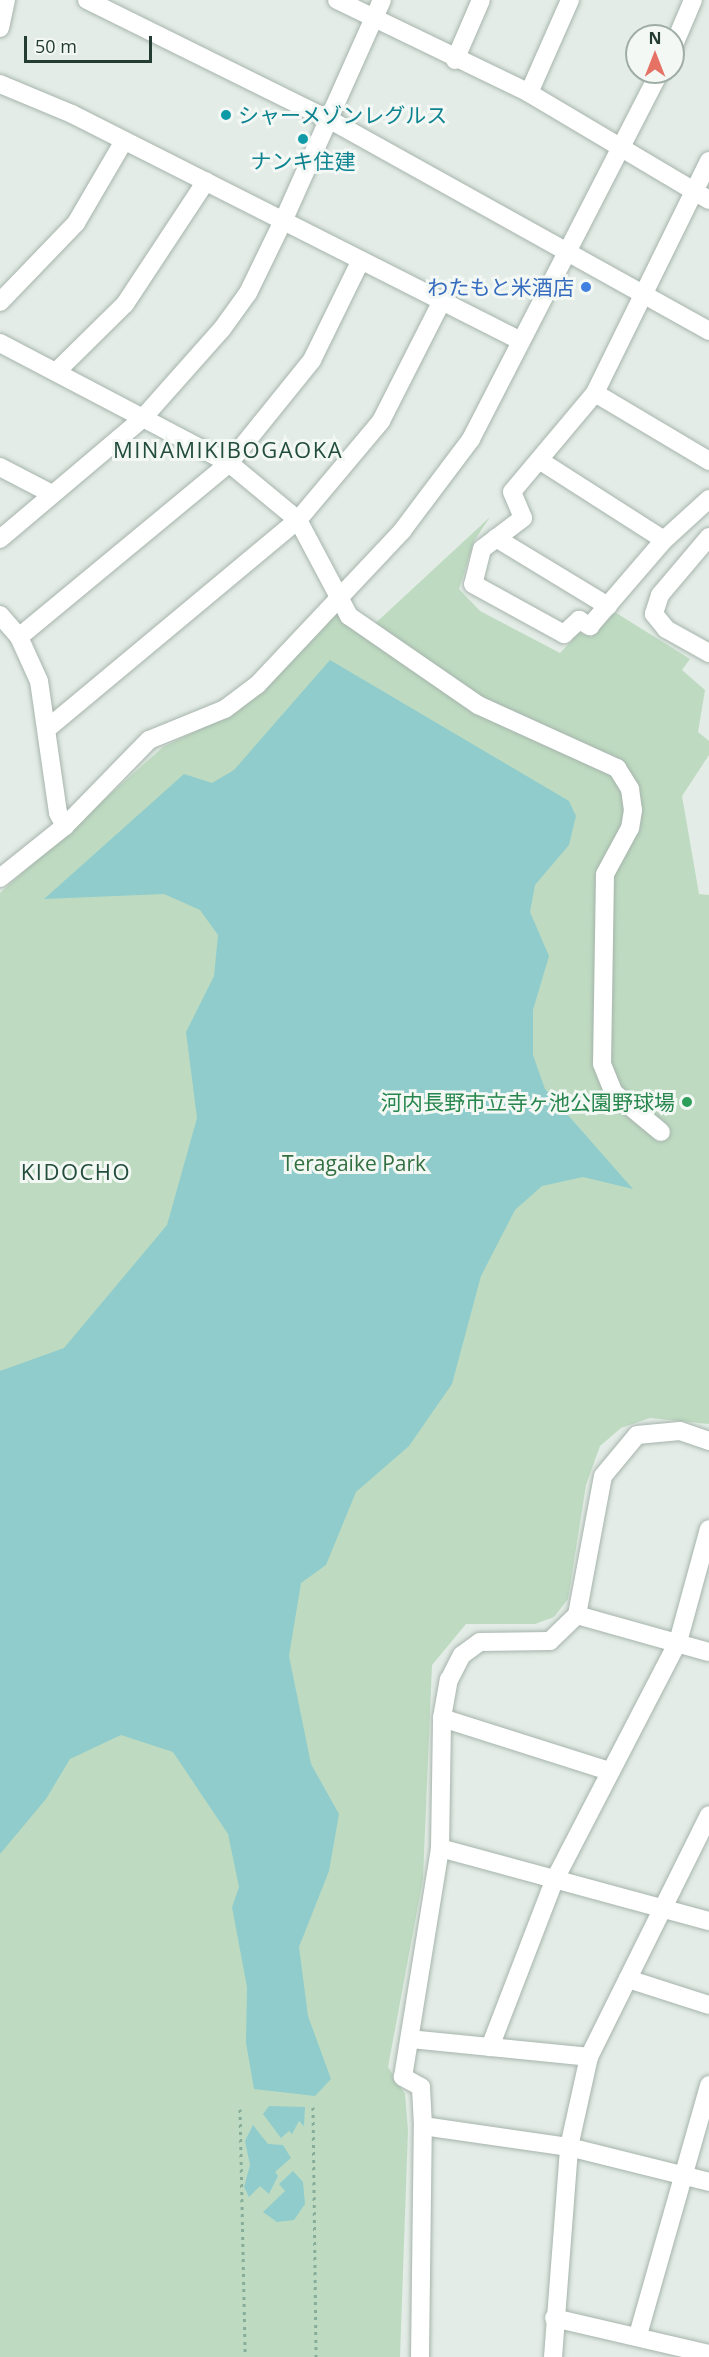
<!DOCTYPE html>
<meta charset="utf-8">
<style>
body{margin:0}
#map{position:relative;width:709px;height:2357px;overflow:hidden;background:#e3ece6;font-family:"Open Sans","Noto Sans JP",sans-serif}
div>[style]{position:absolute}
.green>*{inset:0;background:#bedbc1}
.water>*{inset:0;background:#90cccc}
.path>*{height:3px;margin-top:-1.5px;transform-origin:0;background:repeating-linear-gradient(90deg,#86ad9a 0 3px,transparent 0 7.5px)}
.roads{filter:drop-shadow(0 0 2px #a6b4ac) drop-shadow(0 0 2px #a6b4ac)}
.minor>*{height:18px;margin:-9px;padding:0 9px;transform-origin:9px;border-radius:9px;background:#fff}
.dots>*{width:16px;height:16px;translate:-50% -50%;box-sizing:border-box;border:3px solid #f3f8f5;border-radius:50%}
span{translate:-50% -50%;white-space:nowrap;text-align:center;line-height:1.15;-webkit-text-stroke:6px #f3f8f5;paint-order:stroke}
.culture-label{font-size:21px;color:#0d838f}
.left{translate:0 -50%;text-align:left}
.shop-label{font-size:21px;color:#366cbe}
.right{translate:-100% -50%;text-align:right}
.leisure-label{font-size:21px;color:#27864d}
.park-label{font-size:21px;color:#326f40}
.neighbourhood-label{font-size:22px;color:#224c3b;letter-spacing:1.5px}
.north{position:absolute;left:625px;top:24px;width:60px;height:60px;box-sizing:border-box;background:#f3f8f5;border:2px solid #a0ada7;border-radius:50%;rotate:0deg;font-size:16px;font-weight:700;line-height:24px;text-align:center;color:#243c32}
.north::after{content:'';display:block;margin:auto;width:21px;height:27px;background:#e67266;clip-path:polygon(50% 0,100% 100%,50% 72%,0 100%)}
.scale{position:absolute;left:24px;top:36px;width:128px;height:27px;box-sizing:border-box;border:3px solid #243c32;border-top:0;padding-left:8px;font-size:18px;line-height:21px;white-space:nowrap;color:#243c32;-webkit-text-stroke:4px #f3f8f5;paint-order:stroke}
</style>
<div id="map">
<div class="green">
<div style="clip-path:polygon(490px 517px,474px 541px,459px 589px,480px 611px,560px 653px,579px 633px,591px 637px,613px 611px,690px 659px,682px 670px,705px 690px,698px 732px,709px 741px,709px 755px,682px 796px,699px 894px,709px 895px,709px 1424px,650px 1418px,621px 1428px,600px 1446px,586px 1485px,568px 1599px,554px 1617px,535px 1624px,466px 1624px,432px 1665px,423px 1879px,388px 2067px,405px 2094px,408px 2130px,400px 2357px,0 2357px,0 893px,163px 747px,232px 714px,334px 609px,367px 631px)"></div>
</div>
<div class="water">
<div style="clip-path:polygon(330px 660px,569px 801px,576px 816px,569px 845px,535px 885px,530px 912px,549px 956px,533px 1010px,533px 1055px,545px 1089px,633px 1189px,583px 1177px,542px 1186px,515px 1210px,481px 1276px,452px 1384px,409px 1446px,356px 1492px,326px 1565px,301px 1583px,289px 1656px,311px 1764px,339px 1814px,329px 1871px,299px 1947px,308px 2016px,331px 2079px,315px 2096px,254px 2089px,246px 2043px,247px 1987px,232px 1907px,239px 1887px,228px 1834px,173px 1752px,121px 1735px,70px 1759px,46px 1799px,0 1854px,0 1371px,64px 1348px,167px 1225px,197px 1118px,186px 1032px,214px 976px,218px 935px,200px 910px,164px 894px,44px 899px,184px 774px,212px 783px,234px 770px)"></div>
<div style="clip-path:polygon(269px 2106px,305px 2107px,304px 2126px,299px 2121px,292px 2134px,289px 2131px,281px 2138px,263px 2114px)"></div>
<div style="clip-path:polygon(253px 2125px,268px 2144px,283px 2145px,291px 2158px,275px 2172px,278px 2176px,269px 2194px,260px 2186px,249px 2197px,244px 2187px,250px 2165px,245px 2141px)"></div>
<div style="clip-path:polygon(293px 2171px,303px 2182px,305px 2204px,294px 2220px,277px 2222px,263px 2212px,285px 2191px,279px 2184px)"></div>
</div>
<div class="path">
<div style="left:313px;top:2107px;width:250px;rotate:89.3deg"></div>
<div style="left:240px;top:2109px;width:248px;rotate:88.8deg"></div>
</div>
<div class="roads">
<div class="minor">
<div style="left:87px;top:0;width:273px;rotate:26.3deg"></div>
<div style="left:332px;top:121px;width:432px;rotate:29.1deg"></div>
<div style="left:337px;top:0;width:213px;rotate:25.8deg"></div>
<div style="left:529px;top:93px;width:209px;rotate:30.7deg"></div>
<div style="left:0;top:28px;width:29px;rotate:-78deg"></div>
<div style="left:673px;top:47px;width:51px;rotate:-66.9deg"></div>
<div style="left:455px;top:60px;width:65px;rotate:-66.6deg"></div>
<div style="left:0;top:84px;width:78px;rotate:22.6deg"></div>
<div style="left:72px;top:114px;width:503px;rotate:26.82deg"></div>
<div style="left:529px;top:93px;width:102px;rotate:-66.2deg"></div>
<div style="left:709px;top:161px;width:258px;rotate:116.2deg"></div>
<div style="left:595px;top:393px;width:129px;rotate:130deg"></div>
<div style="left:512px;top:492px;width:28px;rotate:67deg"></div>
<div style="left:523px;top:518px;width:51px;rotate:142.9deg"></div>
<div style="left:482px;top:549px;width:36px;rotate:104deg"></div>
<div style="left:473px;top:584px;width:104px;rotate:28.8deg"></div>
<div style="left:564px;top:634px;width:21px;rotate:-43deg"></div>
<div style="left:579px;top:620px;width:13px;rotate:29deg"></div>
<div style="left:590px;top:626px;width:113px;rotate:-49.3deg"></div>
<div style="left:664px;top:540px;width:61px;rotate:-42.3deg"></div>
<div style="left:0;top:302px;width:110px;rotate:-46.1deg"></div>
<div style="left:76px;top:223px;width:95px;rotate:-59.7deg"></div>
<div style="left:0;top:343px;width:259px;rotate:27.7deg"></div>
<div style="left:229px;top:463px;width:89px;rotate:39.6deg"></div>
<div style="left:298px;top:520px;width:109px;rotate:62deg"></div>
<div style="left:349px;top:616px;width:157px;rotate:34.6deg"></div>
<div style="left:478px;top:705px;width:153px;rotate:24.4deg"></div>
<div style="left:617px;top:768px;width:25px;rotate:58deg"></div>
<div style="left:630px;top:789px;width:21px;rotate:82deg"></div>
<div style="left:633px;top:810px;width:18px;rotate:99deg"></div>
<div style="left:630px;top:828px;width:52px;rotate:118.5deg"></div>
<div style="left:605px;top:874px;width:190px;rotate:90.9deg"></div>
<div style="left:602px;top:1064px;width:31px;rotate:68deg"></div>
<div style="left:614px;top:1093px;width:61px;rotate:39.7deg"></div>
<div style="left:56px;top:372px;width:97px;rotate:-44.6deg"></div>
<div style="left:125px;top:304px;width:147px;rotate:-56.6deg"></div>
<div style="left:595px;top:393px;width:133px;rotate:30.8deg"></div>
<div style="left:539px;top:460px;width:148px;rotate:32.6deg"></div>
<div style="left:0;top:467px;width:59px;rotate:27.4deg"></div>
<div style="left:709px;top:537px;width:76px;rotate:130.2deg"></div>
<div style="left:660px;top:595px;width:20px;rotate:108deg"></div>
<div style="left:654px;top:614px;width:19px;rotate:51deg"></div>
<div style="left:666px;top:629px;width:49px;rotate:29.2deg"></div>
<div style="left:496px;top:538px;width:131px;rotate:31.3deg"></div>
<div style="left:0;top:539px;width:186px;rotate:-40.2deg"></div>
<div style="left:142px;top:419px;width:120px;rotate:-48.4deg"></div>
<div style="left:222px;top:329px;width:44px;rotate:-54.2deg"></div>
<div style="left:248px;top:293px;width:82px;rotate:-64.1deg"></div>
<div style="left:284px;top:219px;width:240px;rotate:-65.9deg"></div>
<div style="left:0;top:615px;width:29px;rotate:49deg"></div>
<div style="left:19px;top:637px;width:48px;rotate:65.6deg"></div>
<div style="left:39px;top:681px;width:133px;rotate:81.8deg"></div>
<div style="left:58px;top:813px;width:15px;rotate:62deg"></div>
<div style="left:19px;top:637px;width:273px;rotate:-39.6deg"></div>
<div style="left:229px;top:463px;width:132px;rotate:-51.1deg"></div>
<div style="left:312px;top:360px;width:111px;rotate:-63.9deg"></div>
<div style="left:48px;top:728px;width:325px;rotate:-39.8deg"></div>
<div style="left:298px;top:520px;width:129px;rotate:-50deg"></div>
<div style="left:381px;top:421px;width:135px;rotate:-63.1deg"></div>
<div style="left:0;top:878px;width:83px;rotate:-38.7deg"></div>
<div style="left:65px;top:826px;width:120px;rotate:-45.7deg"></div>
<div style="left:149px;top:740px;width:82px;rotate:-22.2deg"></div>
<div style="left:225px;top:709px;width:40px;rotate:-37deg"></div>
<div style="left:257px;top:685px;width:212px;rotate:-46.7deg"></div>
<div style="left:402px;top:531px;width:115px;rotate:-53.1deg"></div>
<div style="left:471px;top:439px;width:413px;rotate:-62.8deg"></div>
<div style="left:577px;top:1615px;width:137px;rotate:15.7deg"></div>
<div style="left:442px;top:1718px;width:175px;rotate:17.6deg"></div>
<div style="left:440px;top:1848px;width:279px;rotate:15.2deg"></div>
<div style="left:628px;top:1979px;width:85px;rotate:17.8deg"></div>
<div style="left:410px;top:2039px;width:180px;rotate:5.7deg"></div>
<div style="left:490px;top:2047px;width:178px;rotate:-68.9deg"></div>
<div style="left:554px;top:1881px;width:269px;rotate:-62.6deg"></div>
<div style="left:678px;top:1642px;width:117px;rotate:-74.7deg"></div>
<div style="left:423px;top:2126px;width:148px;rotate:8.2deg"></div>
<div style="left:569px;top:2147px;width:144px;rotate:14deg"></div>
<div style="left:554px;top:2318px;width:159px;rotate:13.1deg"></div>
<div style="left:638px;top:2335px;width:260px;rotate:-74.1deg"></div>
<div style="left:420px;top:2357px;width:231px;rotate:-89.3deg"></div>
<div style="left:423px;top:2126px;width:39px;rotate:-93deg"></div>
<div style="left:421px;top:2087px;width:21px;rotate:-151deg"></div>
<div style="left:403px;top:2077px;width:232px;rotate:-80.8deg"></div>
<div style="left:440px;top:1848px;width:130px;rotate:-89.1deg"></div>
<div style="left:442px;top:1718px;width:39px;rotate:-80deg"></div>
<div style="left:449px;top:1680px;width:28px;rotate:-63deg"></div>
<div style="left:462px;top:1655px;width:22px;rotate:-36deg"></div>
<div style="left:480px;top:1642px;width:70px;rotate:-0.8deg"></div>
<div style="left:550px;top:1641px;width:37px;rotate:-44deg"></div>
<div style="left:577px;top:1615px;width:141px;rotate:-79.4deg"></div>
<div style="left:603px;top:1476px;width:53px;rotate:-50.3deg"></div>
<div style="left:637px;top:1435px;width:43px;rotate:-5.3deg"></div>
<div style="left:680px;top:1431px;width:31px;rotate:19deg"></div>
<div style="left:553px;top:2357px;width:211px;rotate:-85.6deg"></div>
<div style="left:569px;top:2147px;width:92px;rotate:-77.5deg"></div>
<div style="left:589px;top:2057px;width:270px;rotate:-63.6deg"></div>
</div>
</div>
<div class="dots">
<div style="left:226px;top:115px;background:#0f9aa8"></div>
<div style="left:303px;top:139px;background:#0f9aa8"></div>
<div style="left:586px;top:287px;background:#3f7fe0"></div>
<div style="left:687px;top:1102px;background:#2e9e5b"></div>
</div>
<div class="culture-label">
<span class="left" style="left:238px;top:115px">シャーメゾンレグルス</span>
<span style="left:303px;top:161px">ナンキ住建</span>
</div>
<div class="shop-label">
<span class="right" style="left:574px;top:287px">わたもと米酒店</span>
</div>
<div class="leisure-label">
<span class="right" style="left:675px;top:1102px">河内長野市立寺ヶ池公園野球場</span>
</div>
<div class="park-label">
<span style="left:354px;top:1163px">Teragaike Park</span>
</div>
<div class="neighbourhood-label">
<span style="left:228px;top:450px">MINAMIKIBOGAOKA</span>
<span style="left:76px;top:1172px">KIDOCHO</span>
</div>
<div class="north">N</div>
<div class="scale">50 m</div>
</div>
